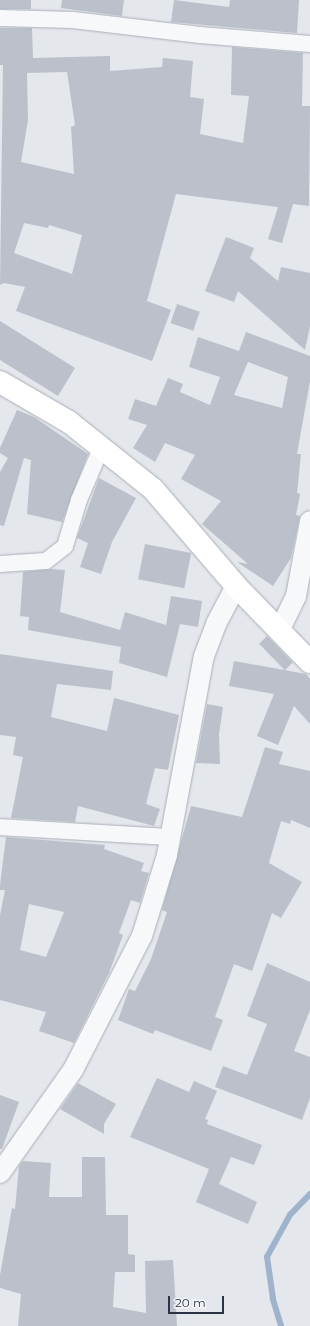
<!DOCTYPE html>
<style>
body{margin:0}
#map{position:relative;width:310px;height:1326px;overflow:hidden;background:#e4e7ec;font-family:Montserrat,sans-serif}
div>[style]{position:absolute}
.stream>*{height:5.5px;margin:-2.75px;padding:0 2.75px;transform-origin:2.75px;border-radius:2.75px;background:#9fb4cc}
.building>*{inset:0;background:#bbc0ca;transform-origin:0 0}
.roads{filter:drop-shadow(0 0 1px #a9aeb7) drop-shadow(0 0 1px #a9aeb7)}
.minor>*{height:16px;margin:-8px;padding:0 8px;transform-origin:8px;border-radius:8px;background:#f7f8fa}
.tertiary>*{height:20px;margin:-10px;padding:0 10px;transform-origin:10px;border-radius:10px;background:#f7f8fa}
.secondary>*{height:22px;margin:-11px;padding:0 11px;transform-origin:11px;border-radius:11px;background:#fff}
span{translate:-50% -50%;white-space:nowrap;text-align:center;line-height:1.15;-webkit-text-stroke:3px #f4f6f9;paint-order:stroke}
.scale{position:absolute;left:168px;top:1296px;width:56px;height:18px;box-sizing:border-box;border:2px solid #2b3445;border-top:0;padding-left:5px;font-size:12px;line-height:14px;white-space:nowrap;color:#2b3445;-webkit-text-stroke:3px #f4f6f9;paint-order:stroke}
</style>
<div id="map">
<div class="stream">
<div style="left:281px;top:1326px;width:28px;rotate:-107deg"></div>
<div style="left:273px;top:1299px;width:42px;rotate:-98.1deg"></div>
<div style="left:267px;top:1257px;width:48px;rotate:-61.3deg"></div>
<div style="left:290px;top:1215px;width:29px;rotate:-46deg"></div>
</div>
<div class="building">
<div style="left:0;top:0;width:31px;height:9px"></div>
<div style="clip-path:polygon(62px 0,124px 0,122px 16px,61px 8px)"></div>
<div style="clip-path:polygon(174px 0,229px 7px,230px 0,299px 0,297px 33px,171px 22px)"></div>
<div style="clip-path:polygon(evenodd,0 28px,32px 28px,33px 58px,110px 56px,110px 71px,162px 67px,163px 58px,193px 61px,190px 97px,204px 99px,200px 134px,243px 143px,249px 96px,231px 95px,232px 47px,303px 53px,302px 106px,310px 106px,309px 206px,293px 204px,282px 243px,268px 239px,278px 207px,176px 194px,147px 301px,171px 310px,152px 361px,16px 311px,25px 287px,4px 283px,0 285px,3px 65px,0 65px,0 28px,67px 72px,75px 125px,71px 127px,74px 174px,21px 162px,28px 120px,27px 73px,67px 72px,0 28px,24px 223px,48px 228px,49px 225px,82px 235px,72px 274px,14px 253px,24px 223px)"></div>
<div style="clip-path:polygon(226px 237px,254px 248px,250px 258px,278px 281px,281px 267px,310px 273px,310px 326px,305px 350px,238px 291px,234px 302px,205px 291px)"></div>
<div style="left:177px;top:304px;width:24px;height:20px;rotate:19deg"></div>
<div style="clip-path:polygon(0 321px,75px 368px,58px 396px,0 360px)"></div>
<div style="clip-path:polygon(evenodd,246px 332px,310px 356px,310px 381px,297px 454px,301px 454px,297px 493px,300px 494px,296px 515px,300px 516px,291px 558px,273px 586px,237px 562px,248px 564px,202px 524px,221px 501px,181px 479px,195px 455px,165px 443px,155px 462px,133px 448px,147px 425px,128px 419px,135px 399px,156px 406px,168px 378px,183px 384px,180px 392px,210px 405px,220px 377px,189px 367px,198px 337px,239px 351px,246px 332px,248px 362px,288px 377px,282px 408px,234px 395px,248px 362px)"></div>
<div style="clip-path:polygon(17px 410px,34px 417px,88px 454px,62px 522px,27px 514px,31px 460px,24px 458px,4px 526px,0 525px,0 472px,8px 458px,0 453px,0 448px)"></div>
<div style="clip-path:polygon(99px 478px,136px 498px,112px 542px,101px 574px,80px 567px,88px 543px,77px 538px)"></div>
<div style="left:145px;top:544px;width:47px;height:36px;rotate:11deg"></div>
<div style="clip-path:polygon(51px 569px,65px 570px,60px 612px,120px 630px,125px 612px,166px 625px,171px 596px,202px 601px,198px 627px,180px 624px,167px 677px,119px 663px,121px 647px,28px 630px,29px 617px,20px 616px,23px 572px)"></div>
<div style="left:267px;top:636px;width:37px;height:11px;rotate:46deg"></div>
<div style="clip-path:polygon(0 654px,113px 671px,111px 690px,57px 684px,51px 717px,107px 731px,114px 698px,179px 715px,168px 770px,155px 768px,146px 804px,160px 809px,154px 826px,78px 806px,75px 822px,11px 818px,23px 757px,13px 755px,16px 737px,0 735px)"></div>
<div style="clip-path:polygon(234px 661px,306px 674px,310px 679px,310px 724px,294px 706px,278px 745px,257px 736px,274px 694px,229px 686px)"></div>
<div style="clip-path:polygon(207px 704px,223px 707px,219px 734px,220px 764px,196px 763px)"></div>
<div style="clip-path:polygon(265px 747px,283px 752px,279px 764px,310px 771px,310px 828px,291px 820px,290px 824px,281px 821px,269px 863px,302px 882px,281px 918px,272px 913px,252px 971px,234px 964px,215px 1017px,223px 1020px,211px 1051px,155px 1030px,153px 1034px,118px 1020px,129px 989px,135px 991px,151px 959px,167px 912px,162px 910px,191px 806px,242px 817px)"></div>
<div style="clip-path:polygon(evenodd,6px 837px,105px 845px,104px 849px,144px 863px,141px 871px,149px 873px,140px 903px,131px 900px,119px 933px,123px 935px,109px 973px,74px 1043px,39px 1031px,46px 1012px,0 1000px,0 915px,5px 890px,0 890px,0 885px,6px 837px,29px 904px,64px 912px,46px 957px,20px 950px,29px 904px)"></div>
<div style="clip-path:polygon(267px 963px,310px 982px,310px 1010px,294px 1051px,310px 1057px,310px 1098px,302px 1120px,215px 1087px,223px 1066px,247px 1075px,267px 1024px,247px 1016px)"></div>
<div style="clip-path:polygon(157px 1078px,189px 1092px,194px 1081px,217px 1091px,205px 1119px,208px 1120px,207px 1124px,262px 1145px,254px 1165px,231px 1157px,219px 1184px,257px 1202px,248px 1224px,196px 1202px,209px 1169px,130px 1137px)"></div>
<div style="clip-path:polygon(78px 1083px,116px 1104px,104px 1124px,104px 1134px,60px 1109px)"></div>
<div style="clip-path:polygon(0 1095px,19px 1102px,2px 1149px,0 1149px)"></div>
<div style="clip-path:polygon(82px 1157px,105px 1157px,106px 1215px,128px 1215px,128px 1254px,135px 1255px,135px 1272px,115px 1272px,113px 1307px,146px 1313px,145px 1261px,173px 1260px,177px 1326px,18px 1326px,21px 1294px,0 1288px,0 1275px,12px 1208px,15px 1209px,19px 1166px,23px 1161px,51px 1163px,49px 1197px,82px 1197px)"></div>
</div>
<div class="roads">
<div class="minor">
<div style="left:0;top:18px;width:73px;rotate:1.6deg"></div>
<div style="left:73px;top:20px;width:128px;rotate:6.7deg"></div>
<div style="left:200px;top:35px;width:110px;rotate:4.7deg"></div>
<div style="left:0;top:564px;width:46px;rotate:-3.7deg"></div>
<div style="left:46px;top:561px;width:24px;rotate:-38deg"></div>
<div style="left:65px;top:546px;width:48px;rotate:-73.1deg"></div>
<div style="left:79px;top:500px;width:59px;rotate:-66.9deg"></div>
<div style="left:0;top:827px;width:170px;rotate:3.4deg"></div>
</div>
<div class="tertiary">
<div style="left:280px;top:629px;width:37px;rotate:-64deg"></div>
<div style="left:296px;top:596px;width:76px;rotate:-79.4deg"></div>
<div style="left:0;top:1173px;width:126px;rotate:-54.7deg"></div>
<div style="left:73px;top:1070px;width:151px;rotate:-62.8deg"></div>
<div style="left:142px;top:936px;width:85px;rotate:-72.8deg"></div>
<div style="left:167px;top:855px;width:202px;rotate:-79.5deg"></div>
<div style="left:204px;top:656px;width:34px;rotate:-69deg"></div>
<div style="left:216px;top:624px;width:43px;rotate:-62.2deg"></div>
</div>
<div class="secondary">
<div style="left:0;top:382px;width:80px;rotate:30.1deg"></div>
<div style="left:69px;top:422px;width:107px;rotate:38.6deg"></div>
<div style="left:153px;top:489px;width:128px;rotate:49.4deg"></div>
<div style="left:236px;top:586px;width:106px;rotate:45.8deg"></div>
</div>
</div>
<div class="scale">20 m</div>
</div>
